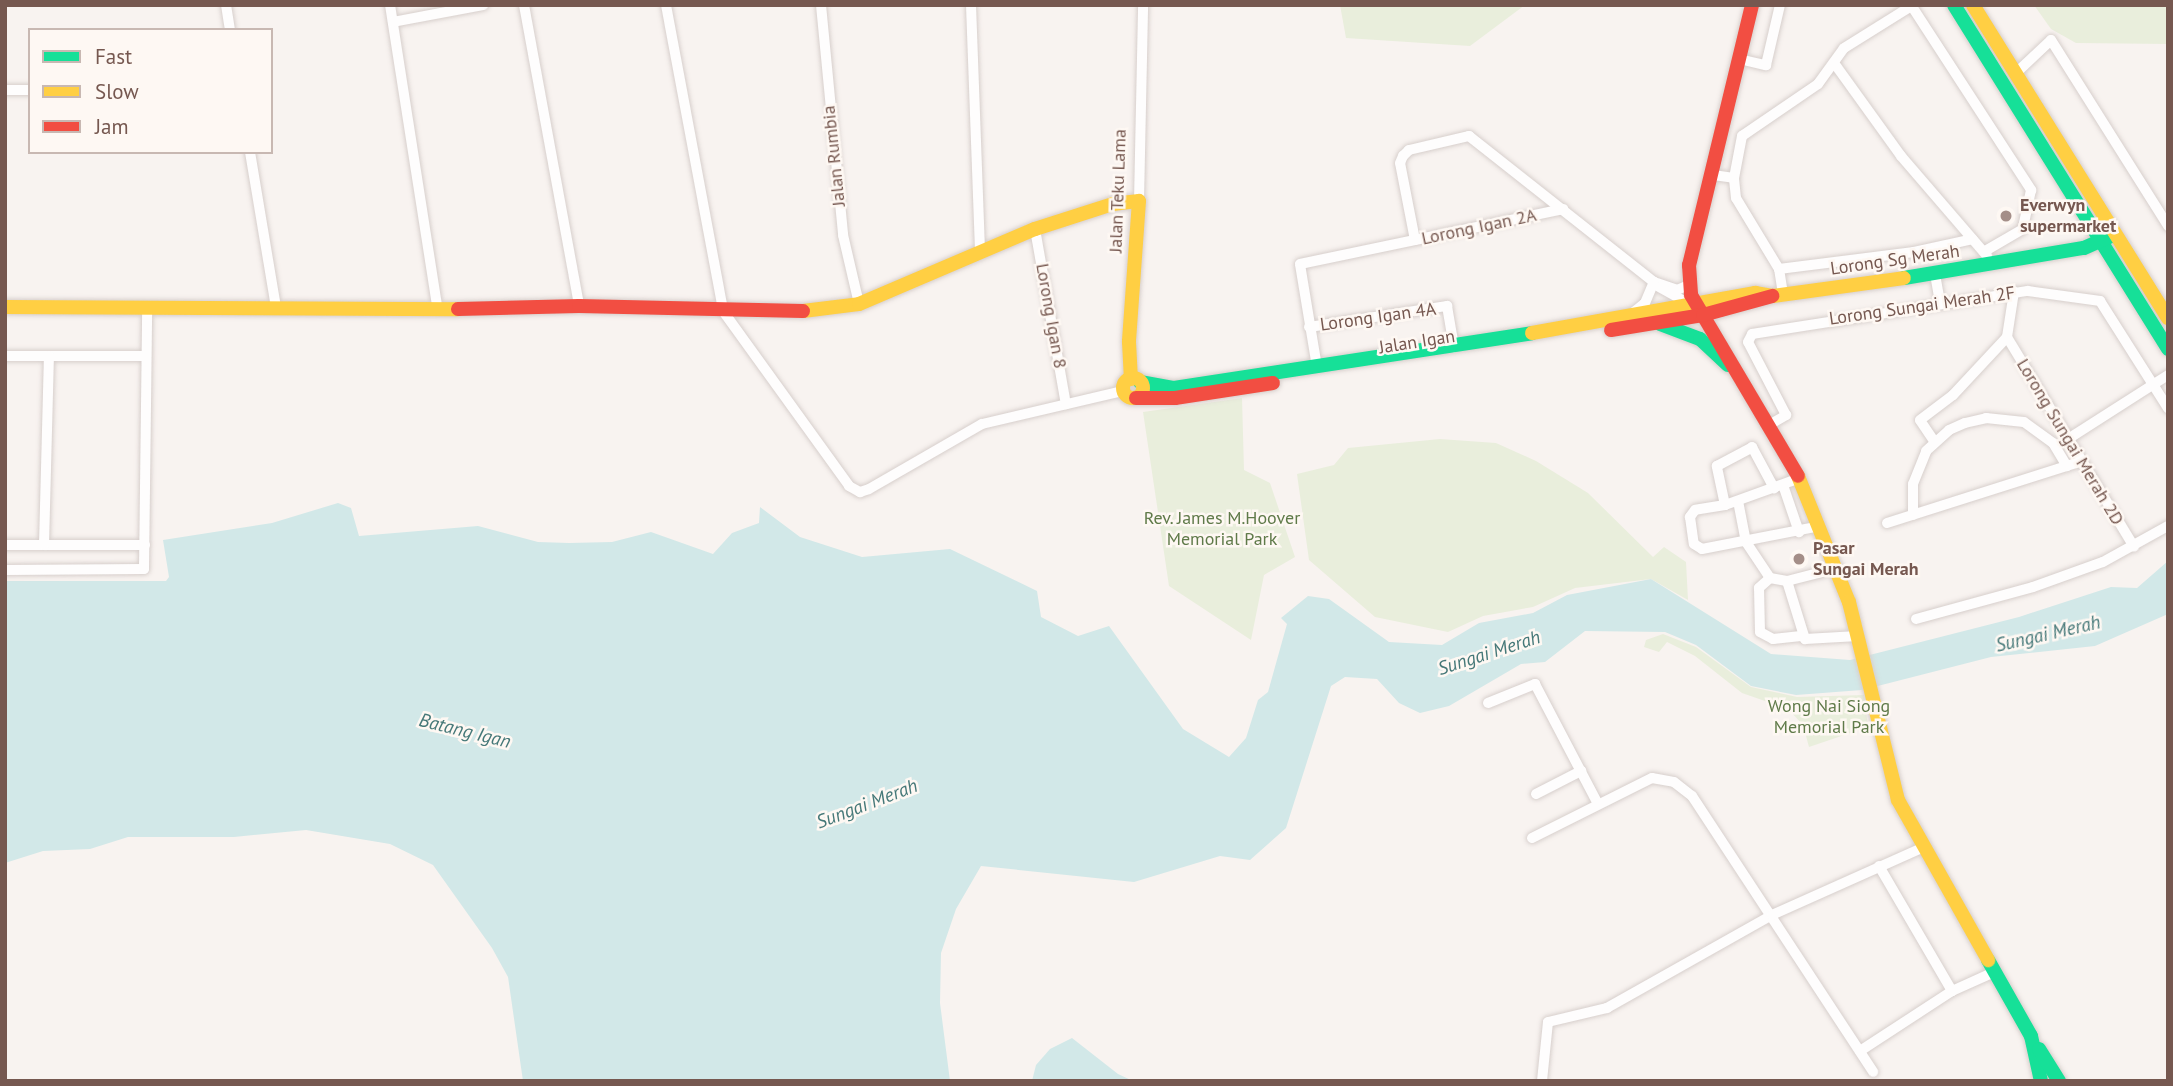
<!DOCTYPE html>
<style>
body{margin:0}
#map{position:relative;width:2173px;height:1086px;overflow:hidden;background:#f8f3f0;font-family:"PT Sans",sans-serif}
div>[style]{position:absolute}
.green>*{inset:0;background:#e9eedc}
.water>*{inset:0;background:#d2e8e8}
.roads{filter:drop-shadow(0 0 2px #d7cfcc) drop-shadow(0 0 2px #d7cfcc)}
.street>*{height:10px;margin:-5px;padding:0 5px;transform-origin:5px;border-radius:5px;background:#fefdfd}
.fast>*{height:14px;margin:-7px;padding:0 7px;transform-origin:7px;border-radius:7px;background:#16e098}
.slow>*{height:14px;margin:-7px;padding:0 7px;transform-origin:7px;border-radius:7px;background:#ffcf43}
.slow>.ring{margin:-7px;padding:0;box-sizing:content-box;background:none;border:14px solid #ffcf43;border-radius:50%}
.jam>*{height:14px;margin:-7px;padding:0 7px;transform-origin:7px;border-radius:7px;background:#f24e42}
.dots>*{width:19px;height:19px;translate:-50% -50%;box-sizing:border-box;border:4px solid #fef8f3;border-radius:50%}
span{translate:-50% -50%;white-space:nowrap;text-align:center;line-height:1.15;-webkit-text-stroke:5px #fef8f3;paint-order:stroke}
.street-label{font-size:18px;color:#765850}
.poi-label{font-size:18px;color:#765850;font-weight:700}
.left{translate:0 -50%;text-align:left}
.park-label{font-size:18px;color:#5f7a49}
.water-label{font-size:19px;color:#457878;font-style:italic}
.frame{position:absolute;inset:0;border:7px solid #765850;pointer-events:none}
.legend{position:absolute;left:28px;top:28px;width:245px;height:126px;box-sizing:border-box;background:#fef8f3;border:2px solid #c8b8b2;margin:0;padding:9px 12px;list-style:none;font-size:21px;color:#765850}
.legend li{display:flex;align-items:center;gap:14px;height:35px}
.legend b{width:35px;border:2px solid #c8b8b2}
</style>
<div id="map">
<div class="green">
<div style="clip-path:polygon(1340px 5px,1525px 5px,1470px 46px,1346px 38px)"></div>
<div style="clip-path:polygon(2034px 5px,2168px 5px,2168px 44px,2076px 43px,2051px 29px)"></div>
<div style="clip-path:polygon(1242px 398px,1244px 470px,1270px 483px,1295px 557px,1264px 575px,1251px 640px,1169px 586px,1143px 412px)"></div>
<div style="clip-path:polygon(1440px 439px,1496px 443px,1536px 461px,1588px 493px,1653px 557px,1664px 547px,1686px 562px,1688px 600px,1651px 579px,1575px 588px,1533px 607px,1483px 616px,1448px 632px,1375px 617px,1309px 560px,1297px 474px,1334px 465px,1348px 448px)"></div>
<div style="clip-path:polygon(1663px 634px,1696px 647px,1751px 687px,1797px 697px,1864px 695px,1868px 727px,1809px 747px,1803px 725px,1788px 709px,1742px 693px,1695px 656px,1667px 642px,1659px 652px,1644px 647px,1646px 640px)"></div>
</div>
<div class="water">
<div style="clip-path:polygon(338px 503px,351px 508px,359px 536px,478px 526px,538px 542px,569px 543px,612px 542px,651px 532px,713px 554px,732px 533px,759px 523px,760px 507px,800px 537px,862px 557px,950px 549px,1037px 591px,1041px 617px,1078px 636px,1109px 626px,1183px 729px,1229px 757px,1246px 738px,1258px 700px,1268px 692px,1287px 624px,1281px 618px,1308px 596px,1329px 599px,1389px 642px,1442px 645px,1479px 623px,1533px 613px,1567px 595px,1651px 579px,1771px 654px,1850px 660px,2019px 617px,2111px 587px,2137px 588px,2168px 561px,2168px 614px,2095px 646px,1991px 657px,1862px 690px,1796px 695px,1751px 686px,1696px 645px,1665px 632px,1585px 631px,1545px 662px,1521px 664px,1449px 706px,1420px 713px,1399px 703px,1377px 679px,1345px 677px,1331px 686px,1286px 828px,1250px 860px,1220px 856px,1134px 882px,981px 866px,956px 909px,941px 953px,940px 1003px,950px 1081px,523px 1081px,508px 977px,492px 948px,433px 865px,390px 844px,306px 830px,234px 837px,128px 837px,90px 849px,43px 851px,5px 863px,5px 581px,166px 581px,169px 577px,163px 540px,272px 523px)"></div>
<div style="clip-path:polygon(1072px 1038px,1118px 1074px,1133px 1081px,1032px 1081px,1036px 1065px,1050px 1049px)"></div>
</div>
<div class="roads">
<div class="street">
<div style="left:226px;top:5px;width:25px;rotate:81deg"></div>
<div style="left:390px;top:5px;width:309px;rotate:81.1deg"></div>
<div style="left:524px;top:5px;width:306px;rotate:79.6deg"></div>
<div style="left:666px;top:5px;width:311px;rotate:79.4deg"></div>
<div style="left:723px;top:311px;width:216px;rotate:54.2deg"></div>
<div style="left:849px;top:486px;width:13px;rotate:29deg"></div>
<div style="left:860px;top:492px;width:9px;rotate:-18deg"></div>
<div style="left:869px;top:489px;width:130px;rotate:-29.9deg"></div>
<div style="left:982px;top:424px;width:145px;rotate:-13.2deg"></div>
<div style="left:821px;top:5px;width:231px;rotate:84.5deg"></div>
<div style="left:843px;top:235px;width:71px;rotate:76.9deg"></div>
<div style="left:971px;top:5px;width:245px;rotate:87.9deg"></div>
<div style="left:1911px;top:5px;width:221px;rotate:57deg"></div>
<div style="left:2031px;top:190px;width:40px;rotate:102deg"></div>
<div style="left:2023px;top:229px;width:44px;rotate:149.9deg"></div>
<div style="left:393px;top:22px;width:92px;rotate:-10.7deg"></div>
<div style="left:1739px;top:59px;width:28px;rotate:13deg"></div>
<div style="left:1766px;top:65px;width:62px;rotate:-76.9deg"></div>
<div style="left:1834px;top:63px;width:115px;rotate:54.2deg"></div>
<div style="left:1901px;top:156px;width:132px;rotate:49.3deg"></div>
<div style="left:2016px;top:73px;width:48px;rotate:-43.3deg"></div>
<div style="left:2051px;top:40px;width:220px;rotate:57.8deg"></div>
<div style="left:5px;top:90px;width:25px"></div>
<div style="left:250px;top:152px;width:157px;rotate:80.5deg"></div>
<div style="left:1713px;top:175px;width:21px;rotate:8deg"></div>
<div style="left:1139px;top:201px;width:196px;rotate:-88.8deg"></div>
<div style="left:1035px;top:229px;width:178px;rotate:80deg"></div>
<div style="left:1415px;top:240px;width:78px;rotate:-101deg"></div>
<div style="left:1400px;top:163px;width:8px;rotate:-67deg"></div>
<div style="left:1403px;top:156px;width:8px;rotate:-45deg"></div>
<div style="left:1409px;top:150px;width:62px;rotate:-13.1deg"></div>
<div style="left:1469px;top:136px;width:236px;rotate:38.3deg"></div>
<div style="left:1654px;top:282px;width:24px;rotate:19deg"></div>
<div style="left:1677px;top:290px;width:13px;rotate:-23deg"></div>
<div style="left:1779px;top:269px;width:136px;rotate:-7.2deg"></div>
<div style="left:1914px;top:252px;width:60px;rotate:-12.4deg"></div>
<div style="left:1935px;top:274px;width:29px;rotate:80deg"></div>
<div style="left:1659px;top:287px;width:33px;rotate:29deg"></div>
<div style="left:1783px;top:294px;width:25px;rotate:-99deg"></div>
<div style="left:1779px;top:269px;width:83px;rotate:-121.2deg"></div>
<div style="left:1736px;top:198px;width:20px;rotate:-96deg"></div>
<div style="left:1734px;top:178px;width:43px;rotate:-79.2deg"></div>
<div style="left:1742px;top:136px;width:92px;rotate:-34.4deg"></div>
<div style="left:1818px;top:84px;width:44px;rotate:-54.2deg"></div>
<div style="left:1844px;top:48px;width:81px;rotate:-31.9deg"></div>
<div style="left:1634px;top:312px;width:14px;rotate:-39deg"></div>
<div style="left:1645px;top:303px;width:23px;rotate:-67deg"></div>
<div style="left:1309px;top:327px;width:140px;rotate:-8.7deg"></div>
<div style="left:1447px;top:306px;width:42px;rotate:80.3deg"></div>
<div style="left:2007px;top:337px;width:245px;rotate:58.8deg"></div>
<div style="left:5px;top:356px;width:141px"></div>
<div style="left:1317px;top:367px;width:104px;rotate:-99.4deg"></div>
<div style="left:1300px;top:264px;width:269px;rotate:-11.8deg"></div>
<div style="left:1769px;top:425px;width:20px;rotate:-30deg"></div>
<div style="left:1786px;top:415px;width:82px;rotate:-117.5deg"></div>
<div style="left:1748px;top:342px;width:9px;rotate:-63deg"></div>
<div style="left:1752px;top:334px;width:279px;rotate:-8.9deg"></div>
<div style="left:2028px;top:291px;width:73px;rotate:7.9deg"></div>
<div style="left:2100px;top:301px;width:127px;rotate:57.6deg"></div>
<div style="left:2068px;top:439px;width:119px;rotate:-32.6deg"></div>
<div style="left:1934px;top:441px;width:25px;rotate:-124deg"></div>
<div style="left:1920px;top:420px;width:41px;rotate:-37.1deg"></div>
<div style="left:1953px;top:395px;width:79px;rotate:-47deg"></div>
<div style="left:2007px;top:337px;width:46px;rotate:-81.2deg"></div>
<div style="left:1800px;top:478px;width:80px;rotate:160.2deg"></div>
<div style="left:1725px;top:505px;width:30px;rotate:171deg"></div>
<div style="left:1695px;top:510px;width:9px;rotate:126deg"></div>
<div style="left:1690px;top:517px;width:27px;rotate:82deg"></div>
<div style="left:1694px;top:544px;width:9px;rotate:32deg"></div>
<div style="left:1702px;top:549px;width:120px;rotate:-11deg"></div>
<div style="left:1783px;top:485px;width:50px;rotate:71.2deg"></div>
<div style="left:1738px;top:501px;width:42px;rotate:79deg"></div>
<div style="left:1746px;top:542px;width:43px;rotate:56.3deg"></div>
<div style="left:1770px;top:578px;width:17px;rotate:10deg"></div>
<div style="left:1787px;top:581px;width:53px;rotate:-14.3deg"></div>
<div style="left:1725px;top:505px;width:40px;rotate:-102deg"></div>
<div style="left:1717px;top:466px;width:40px;rotate:-28deg"></div>
<div style="left:1752px;top:447px;width:47px;rotate:61.8deg"></div>
<div style="left:1913px;top:515px;width:31px;rotate:-90deg"></div>
<div style="left:1913px;top:484px;width:35px;rotate:-68deg"></div>
<div style="left:1926px;top:451px;width:31px;rotate:-42deg"></div>
<div style="left:1949px;top:430px;width:17px;rotate:-24deg"></div>
<div style="left:1965px;top:423px;width:22px;rotate:-13deg"></div>
<div style="left:1986px;top:418px;width:38px;rotate:6deg"></div>
<div style="left:2024px;top:422px;width:36px;rotate:36deg"></div>
<div style="left:2053px;top:443px;width:27px;rotate:59deg"></div>
<div style="left:1887px;top:523px;width:205px;rotate:-17.6deg"></div>
<div style="left:5px;top:545px;width:140px"></div>
<div style="left:44px;top:545px;width:189px;rotate:-88.5deg"></div>
<div style="left:5px;top:570px;width:139px;rotate:-0.4deg"></div>
<div style="left:144px;top:569px;width:262px;rotate:-89.3deg"></div>
<div style="left:1770px;top:578px;width:15px;rotate:138deg"></div>
<div style="left:1759px;top:588px;width:44px;rotate:88.7deg"></div>
<div style="left:1760px;top:632px;width:15px;rotate:28deg"></div>
<div style="left:1773px;top:639px;width:28px;rotate:-6deg"></div>
<div style="left:1787px;top:581px;width:61px;rotate:72.8deg"></div>
<div style="left:1805px;top:639px;width:53px;rotate:-3.2deg"></div>
<div style="left:1916px;top:619px;width:121px;rotate:-15.3deg"></div>
<div style="left:2033px;top:587px;width:74px;rotate:-19.7deg"></div>
<div style="left:2103px;top:562px;width:74px;rotate:-29deg"></div>
<div style="left:1488px;top:703px;width:51px;rotate:-22deg"></div>
<div style="left:1535px;top:684px;width:133px;rotate:62.3deg"></div>
<div style="left:1536px;top:794px;width:51px;rotate:-27.1deg"></div>
<div style="left:1532px;top:838px;width:134px;rotate:-26.6deg"></div>
<div style="left:1652px;top:778px;width:22px;rotate:10deg"></div>
<div style="left:1674px;top:782px;width:23px;rotate:38deg"></div>
<div style="left:1692px;top:796px;width:330px;rotate:56.7deg"></div>
<div style="left:1879px;top:866px;width:145px;rotate:59.7deg"></div>
<div style="left:1860px;top:1051px;width:110px;rotate:-33.1deg"></div>
<div style="left:1952px;top:991px;width:46px;rotate:-24.3deg"></div>
<div style="left:1542px;top:1081px;width:59px;rotate:-84.2deg"></div>
<div style="left:1548px;top:1022px;width:61px;rotate:-13.3deg"></div>
<div style="left:1607px;top:1008px;width:189px;rotate:-29.4deg"></div>
<div style="left:1772px;top:915px;width:164px;rotate:-24.1deg"></div>
</div>
<div class="fast">
<div style="left:1954px;top:5px;width:405px;rotate:58.1deg"></div>
<div style="left:1904px;top:278px;width:182px;rotate:-9.5deg"></div>
<div style="left:2084px;top:248px;width:32px;rotate:-24deg"></div>
<div style="left:1660px;top:324px;width:43px;rotate:20.6deg"></div>
<div style="left:1700px;top:339px;width:38px;rotate:43deg"></div>
<div style="left:1140px;top:382px;width:35px;rotate:10deg"></div>
<div style="left:1174px;top:388px;width:362px;rotate:-8.7deg"></div>
<div style="left:1988px;top:960px;width:87px;rotate:60.5deg"></div>
<div style="left:2031px;top:1036px;width:46px;rotate:77.5deg"></div>
<div style="left:2039px;top:1049px;width:38px;rotate:58deg"></div>
</div>
<div class="slow">
<div style="left:1973px;top:5px;width:369px;rotate:58.1deg"></div>
<div style="left:5px;top:307px;width:453px;rotate:0.3deg"></div>
<div style="left:803px;top:311px;width:56px;rotate:-7.1deg"></div>
<div style="left:859px;top:304px;width:191px;rotate:-23.1deg"></div>
<div style="left:1035px;top:229px;width:82px;rotate:-17.8deg"></div>
<div style="left:1113px;top:204px;width:26px;rotate:-7deg"></div>
<div style="left:1139px;top:201px;width:141px;rotate:94.1deg"></div>
<div style="left:1129px;top:342px;width:37px;rotate:87deg"></div>
<div style="left:1532px;top:333px;width:227px;rotate:-10.2deg"></div>
<div style="left:1755px;top:293px;width:18px;rotate:9deg"></div>
<div style="left:1773px;top:296px;width:132px;rotate:-7.8deg"></div>
<div class="ring" style="left:1123px;top:378px;width:6px;height:6px"></div>
<div style="left:1798px;top:476px;width:136px;rotate:68deg"></div>
<div style="left:1849px;top:602px;width:204px;rotate:76.1deg"></div>
<div style="left:1898px;top:800px;width:184px;rotate:60.6deg"></div>
</div>
<div class="jam">
<div style="left:1752px;top:5px;width:268px;rotate:103.6deg"></div>
<div style="left:1689px;top:265px;width:30px;rotate:86deg"></div>
<div style="left:1691px;top:295px;width:210px;rotate:59.4deg"></div>
<div style="left:458px;top:309px;width:121px;rotate:-1.4deg"></div>
<div style="left:579px;top:306px;width:224px;rotate:1.3deg"></div>
<div style="left:1611px;top:330px;width:93px;rotate:-9.3deg"></div>
<div style="left:1703px;top:315px;width:72px;rotate:-15.4deg"></div>
<div style="left:1136px;top:398px;width:39px"></div>
<div style="left:1175px;top:398px;width:99px;rotate:-8.7deg"></div>
</div>
</div>
<div class="dots">
<div style="left:2006px;top:216px;background:#a48e88"></div>
<div style="left:1799px;top:559px;background:#a48e88"></div>
</div>
<div class="street-label">
<span style="left:834px;top:156px;rotate:-96deg">Jalan Rumbia</span>
<span style="left:1118px;top:191px;rotate:-88deg">Jalan Teku Lama</span>
<span style="left:1479px;top:227px;rotate:-12deg">Lorong Igan 2A</span>
<span style="left:1895px;top:260px;rotate:-8deg">Lorong Sg Merah</span>
<span style="left:1922px;top:306px;rotate:-8deg">Lorong Sungai Merah 2F</span>
<span style="left:1051px;top:316px;rotate:80deg">Lorong Igan 8</span>
<span style="left:1378px;top:317px;rotate:-8deg">Lorong Igan 4A</span>
<span style="left:1417px;top:342px;rotate:-9deg">Jalan Igan</span>
<span style="left:2070px;top:442px;rotate:59deg">Lorong Sungai Merah 2D</span>
</div>
<div class="poi-label">
<span class="left" style="left:2020px;top:216px">Everwyn<br>supermarket</span>
<span class="left" style="left:1813px;top:559px">Pasar<br>Sungai Merah</span>
</div>
<div class="park-label">
<span style="left:1222px;top:529px">Rev. James M.Hoover<br>Memorial Park</span>
<span style="left:1829px;top:717px">Wong Nai Siong<br>Memorial Park</span>
</div>
<div class="water-label">
<span style="left:2048px;top:634px;rotate:-13deg">Sungai Merah</span>
<span style="left:1489px;top:653px;rotate:-18deg">Sungai Merah</span>
<span style="left:465px;top:731px;rotate:14deg">Batang Igan</span>
<span style="left:867px;top:804px;rotate:-21deg">Sungai Merah</span>
</div>
<div class="frame"></div>
<ul class="legend">
<li><b style="height:9px;background:#16e098"></b>Fast</li>
<li><b style="height:9px;background:#ffcf43"></b>Slow</li>
<li><b style="height:9px;background:#f24e42"></b>Jam</li>
</ul>
</div>
